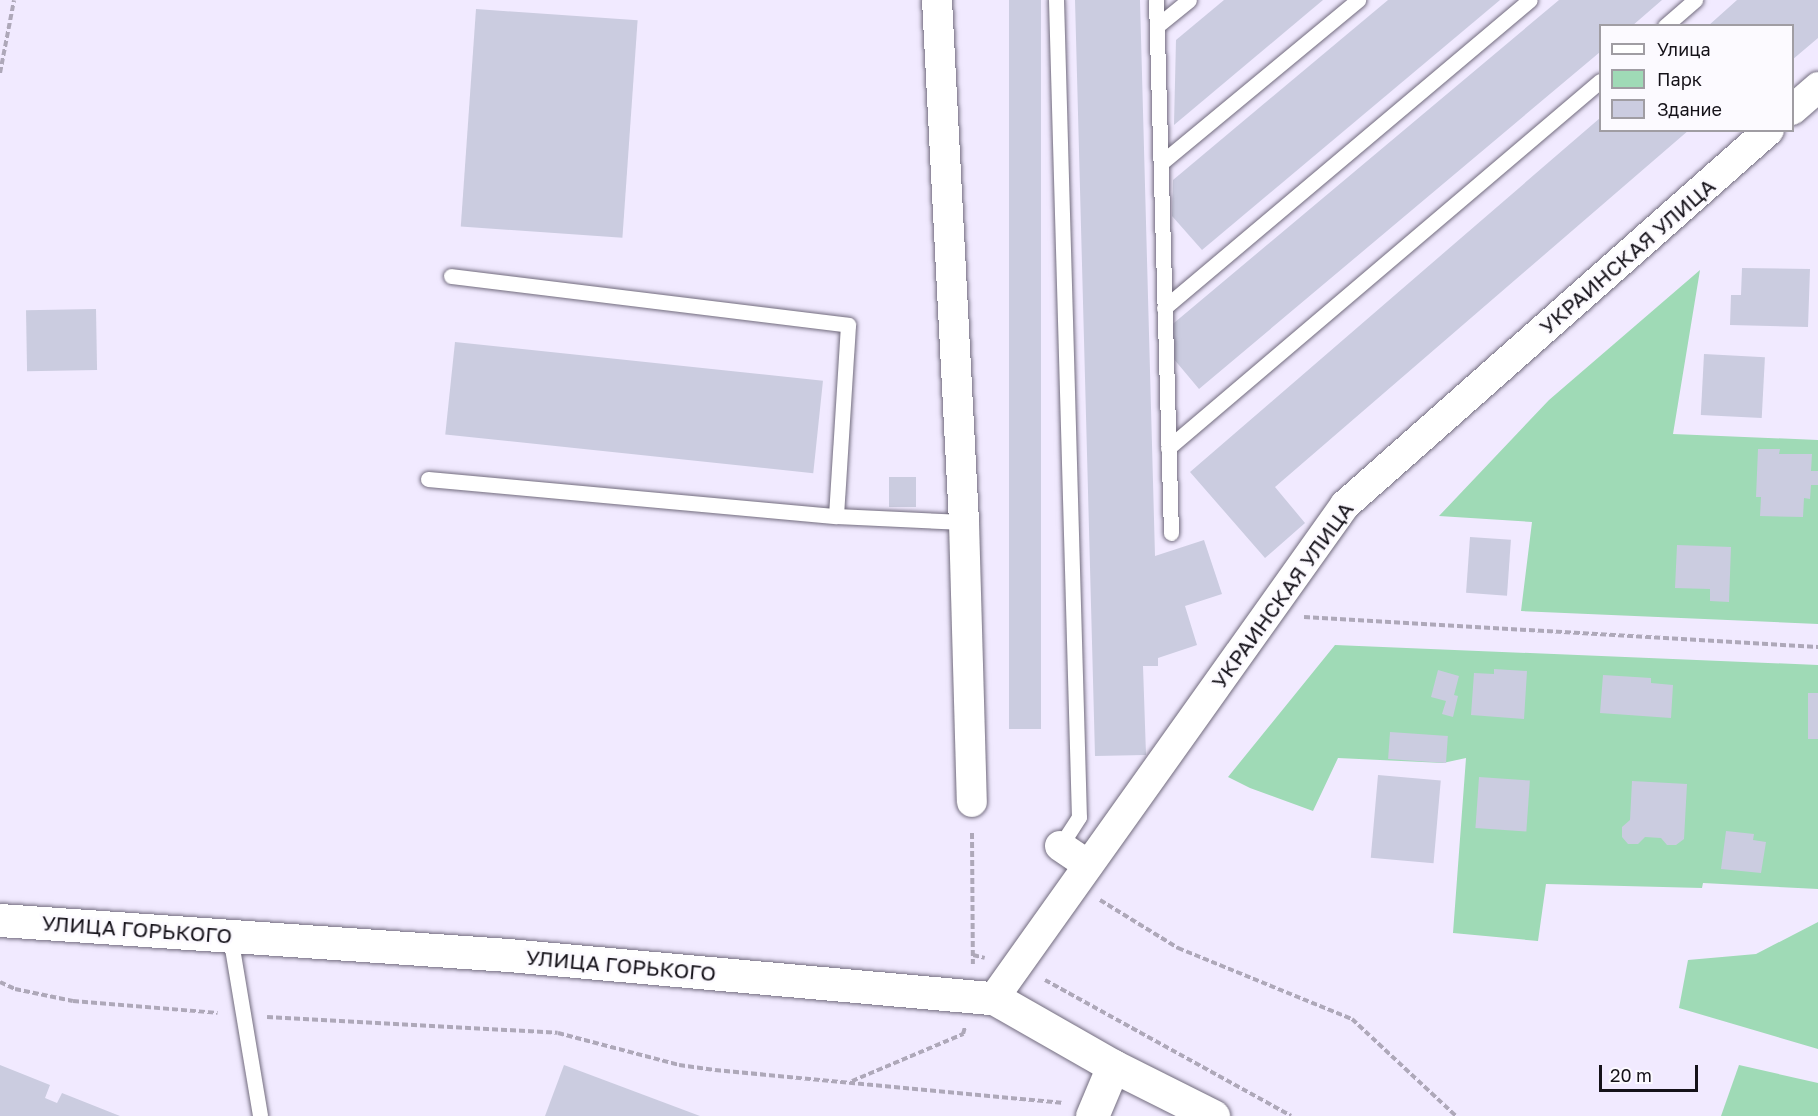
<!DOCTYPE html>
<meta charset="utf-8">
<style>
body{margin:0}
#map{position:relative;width:1818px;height:1116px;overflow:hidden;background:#f1eaff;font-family:"Golos Text",sans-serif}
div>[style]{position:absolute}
.green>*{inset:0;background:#9fdab6}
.building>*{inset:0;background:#cbcce0;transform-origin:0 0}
.path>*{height:4px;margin-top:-2px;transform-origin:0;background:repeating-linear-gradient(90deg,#aea8b9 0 6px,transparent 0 9px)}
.roads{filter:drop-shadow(0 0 2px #726c7e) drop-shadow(0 0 2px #726c7e)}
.service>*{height:15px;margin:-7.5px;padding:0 7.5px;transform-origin:7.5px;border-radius:7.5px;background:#fff}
.minor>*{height:30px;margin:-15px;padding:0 15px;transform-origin:15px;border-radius:15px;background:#fff}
.tertiary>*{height:33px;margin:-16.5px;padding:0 16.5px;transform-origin:16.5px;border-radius:16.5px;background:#fff}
.primary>*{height:33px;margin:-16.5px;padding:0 16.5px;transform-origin:16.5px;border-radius:16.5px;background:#fff}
span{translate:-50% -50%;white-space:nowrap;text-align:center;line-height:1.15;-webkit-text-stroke:5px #fcfaff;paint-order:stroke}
.street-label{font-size:21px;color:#151219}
.legend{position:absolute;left:1599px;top:24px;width:195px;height:108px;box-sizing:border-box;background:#fcfaff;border:2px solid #a09da3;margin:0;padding:8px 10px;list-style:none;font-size:18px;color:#151219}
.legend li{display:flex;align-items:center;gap:12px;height:30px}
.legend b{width:30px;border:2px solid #a09da3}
.scale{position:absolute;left:1599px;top:1065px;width:99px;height:27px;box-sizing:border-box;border:3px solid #151219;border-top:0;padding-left:8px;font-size:18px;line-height:21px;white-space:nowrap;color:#151219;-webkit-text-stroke:4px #fcfaff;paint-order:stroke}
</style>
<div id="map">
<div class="green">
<div style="clip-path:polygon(1700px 270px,1673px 434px,1818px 440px,1818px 624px,1521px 611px,1532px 522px,1439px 516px,1549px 400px)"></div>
<div style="clip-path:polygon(1335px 645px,1818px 665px,1818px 889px,1703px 883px,1702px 888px,1546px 884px,1538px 941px,1453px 933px,1466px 758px,1443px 763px,1338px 758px,1313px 811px,1250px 788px,1228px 777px)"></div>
<div style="clip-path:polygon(1818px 922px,1818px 1049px,1679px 1008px,1688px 960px,1756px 954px)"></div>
<div style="clip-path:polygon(1739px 1065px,1818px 1083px,1818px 1116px,1721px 1116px)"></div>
</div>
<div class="building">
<div style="left:1009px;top:0;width:32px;height:729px"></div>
<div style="clip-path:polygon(1075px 0,1140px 0,1155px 556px,1204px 540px,1222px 594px,1185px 606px,1197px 645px,1158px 658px,1158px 666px,1143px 666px,1146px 755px,1095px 756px)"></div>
<div style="clip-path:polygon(1224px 0,1323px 0,1174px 125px,1176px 40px)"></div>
<div style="clip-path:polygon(1388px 0,1500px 0,1202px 250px,1172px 216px,1173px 180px)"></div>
<div style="clip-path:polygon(1559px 0,1662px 0,1632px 26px,1600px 26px,1600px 52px,1199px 389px,1173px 358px,1168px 328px)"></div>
<div style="clip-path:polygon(1737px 0,1818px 0,1818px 38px,1792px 60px,1792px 26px,1708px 26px)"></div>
<div style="left:476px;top:9px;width:162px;height:218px;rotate:4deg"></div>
<div style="clip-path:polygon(1600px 118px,1600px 130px,1689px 130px,1275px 487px,1305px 523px,1265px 558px,1190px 472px)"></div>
<div style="clip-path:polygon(1742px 268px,1810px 269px,1808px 327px,1730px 325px,1731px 295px,1741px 295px)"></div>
<div style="left:96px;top:309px;width:61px;height:70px;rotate:89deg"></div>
<div style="left:455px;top:342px;width:370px;height:93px;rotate:6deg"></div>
<div style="left:1704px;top:354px;width:61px;height:61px;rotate:3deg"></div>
<div style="clip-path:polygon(1758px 449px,1780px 449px,1779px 454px,1812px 454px,1811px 471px,1818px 471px,1818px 485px,1811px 485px,1810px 499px,1804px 498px,1803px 517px,1760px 516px,1761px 497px,1756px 497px)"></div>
<div style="left:889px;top:477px;width:27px;height:30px"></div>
<div style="left:1470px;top:537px;width:41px;height:56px;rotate:4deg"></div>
<div style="clip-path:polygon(1677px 545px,1731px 547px,1729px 602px,1710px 601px,1710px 589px,1675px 588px)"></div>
<div style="clip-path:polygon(1494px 669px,1527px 671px,1524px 719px,1471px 715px,1474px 673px,1494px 674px)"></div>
<div style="clip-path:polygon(1438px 670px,1459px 676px,1454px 695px,1458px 696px,1453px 717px,1442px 714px,1446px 701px,1431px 697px)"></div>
<div style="clip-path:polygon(1603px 675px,1651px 678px,1651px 683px,1673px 685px,1671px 718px,1600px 713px)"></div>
<div style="left:1808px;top:693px;width:10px;height:46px"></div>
<div style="left:1390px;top:732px;width:58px;height:27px;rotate:4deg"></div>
<div style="left:1378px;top:775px;width:63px;height:83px;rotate:5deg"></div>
<div style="left:1479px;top:777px;width:51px;height:51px;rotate:4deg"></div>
<div style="clip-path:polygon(1632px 781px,1687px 784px,1684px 839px,1676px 845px,1667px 845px,1661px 838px,1645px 837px,1638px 844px,1628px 844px,1622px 837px,1622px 827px,1630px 820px)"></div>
<div style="clip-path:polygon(1726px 831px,1754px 834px,1753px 840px,1766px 842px,1761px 873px,1721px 869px)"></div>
<div style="clip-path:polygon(0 1065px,50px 1085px,45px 1098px,57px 1103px,62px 1093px,120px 1116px,0 1116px)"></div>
<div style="clip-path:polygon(564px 1065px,700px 1116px,545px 1116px)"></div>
</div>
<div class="path">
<div style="left:0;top:73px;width:74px;rotate:-79.1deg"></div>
<div style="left:1304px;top:617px;width:515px;rotate:3.34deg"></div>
<div style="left:972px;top:833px;width:131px;rotate:89.6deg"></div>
<div style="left:1100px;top:900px;width:92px;rotate:31.6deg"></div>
<div style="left:1178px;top:948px;width:188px;rotate:22.2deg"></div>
<div style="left:1352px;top:1019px;width:142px;rotate:43deg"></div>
<div style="left:973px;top:955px;width:12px;rotate:14deg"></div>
<div style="left:1045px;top:980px;width:281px;rotate:28.9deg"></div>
<div style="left:0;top:982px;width:17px;rotate:25deg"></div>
<div style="left:15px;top:989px;width:59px;rotate:11.7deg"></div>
<div style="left:73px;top:1001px;width:145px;rotate:4.7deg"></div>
<div style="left:267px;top:1017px;width:291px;rotate:3.1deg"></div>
<div style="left:558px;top:1033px;width:125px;rotate:14.8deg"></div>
<div style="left:679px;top:1065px;width:36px;rotate:8deg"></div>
<div style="left:715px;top:1070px;width:348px;rotate:5.4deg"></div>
<div style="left:852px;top:1081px;width:121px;rotate:-22.9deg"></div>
<div style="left:963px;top:1034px;width:7px;rotate:-74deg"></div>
</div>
<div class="roads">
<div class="service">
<div style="left:1056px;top:0;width:817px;rotate:88.39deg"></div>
<div style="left:1079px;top:817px;width:35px;rotate:123deg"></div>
<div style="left:1156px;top:0;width:533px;rotate:88.39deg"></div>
<div style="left:1157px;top:26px;width:41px;rotate:-39.1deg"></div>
<div style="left:1665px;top:26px;width:40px;rotate:-41deg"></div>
<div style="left:1161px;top:163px;width:256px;rotate:-39.6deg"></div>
<div style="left:451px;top:276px;width:400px;rotate:7deg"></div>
<div style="left:848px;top:325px;width:191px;rotate:93.6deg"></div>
<div style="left:1164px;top:308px;width:478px;rotate:-40.1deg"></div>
<div style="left:1168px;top:448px;width:567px;rotate:-40.35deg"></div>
<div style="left:428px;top:479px;width:410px;rotate:5.2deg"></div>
<div style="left:836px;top:516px;width:128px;rotate:2.7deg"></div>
<div style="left:230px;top:936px;width:182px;rotate:80.5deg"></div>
</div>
<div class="minor">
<div style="left:937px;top:0;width:523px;rotate:87.04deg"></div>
<div style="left:964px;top:522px;width:280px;rotate:88.4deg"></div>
<div style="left:1792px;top:110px;width:35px;rotate:-41deg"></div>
<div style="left:1060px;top:846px;width:34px;rotate:34deg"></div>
<div style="left:994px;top:998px;width:605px;rotate:-54.55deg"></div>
<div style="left:1345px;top:505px;width:566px;rotate:-41.49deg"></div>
</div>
<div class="tertiary">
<div style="left:1092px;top:1116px;width:54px;rotate:-67.2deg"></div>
</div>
<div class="primary">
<div style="left:0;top:920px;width:509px;rotate:3.94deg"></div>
<div style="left:508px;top:955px;width:488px;rotate:5.1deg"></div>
<div style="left:994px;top:998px;width:137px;rotate:29.7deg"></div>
<div style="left:1113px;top:1066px;width:112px;rotate:26.6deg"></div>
</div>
</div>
<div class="street-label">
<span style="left:1627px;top:256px;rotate:-41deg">УКРАИНСКАЯ УЛИЦА</span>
<span style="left:1282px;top:595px;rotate:-54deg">УКРАИНСКАЯ УЛИЦА</span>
<span style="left:137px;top:929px;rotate:4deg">УЛИЦА ГОРЬКОГО</span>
<span style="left:621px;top:965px;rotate:5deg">УЛИЦА ГОРЬКОГО</span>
</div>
<ul class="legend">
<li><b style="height:8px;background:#fff"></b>Улица</li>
<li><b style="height:16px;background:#9fdab6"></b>Парк</li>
<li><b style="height:16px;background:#cbcce0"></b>Здание</li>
</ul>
<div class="scale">20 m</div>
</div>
